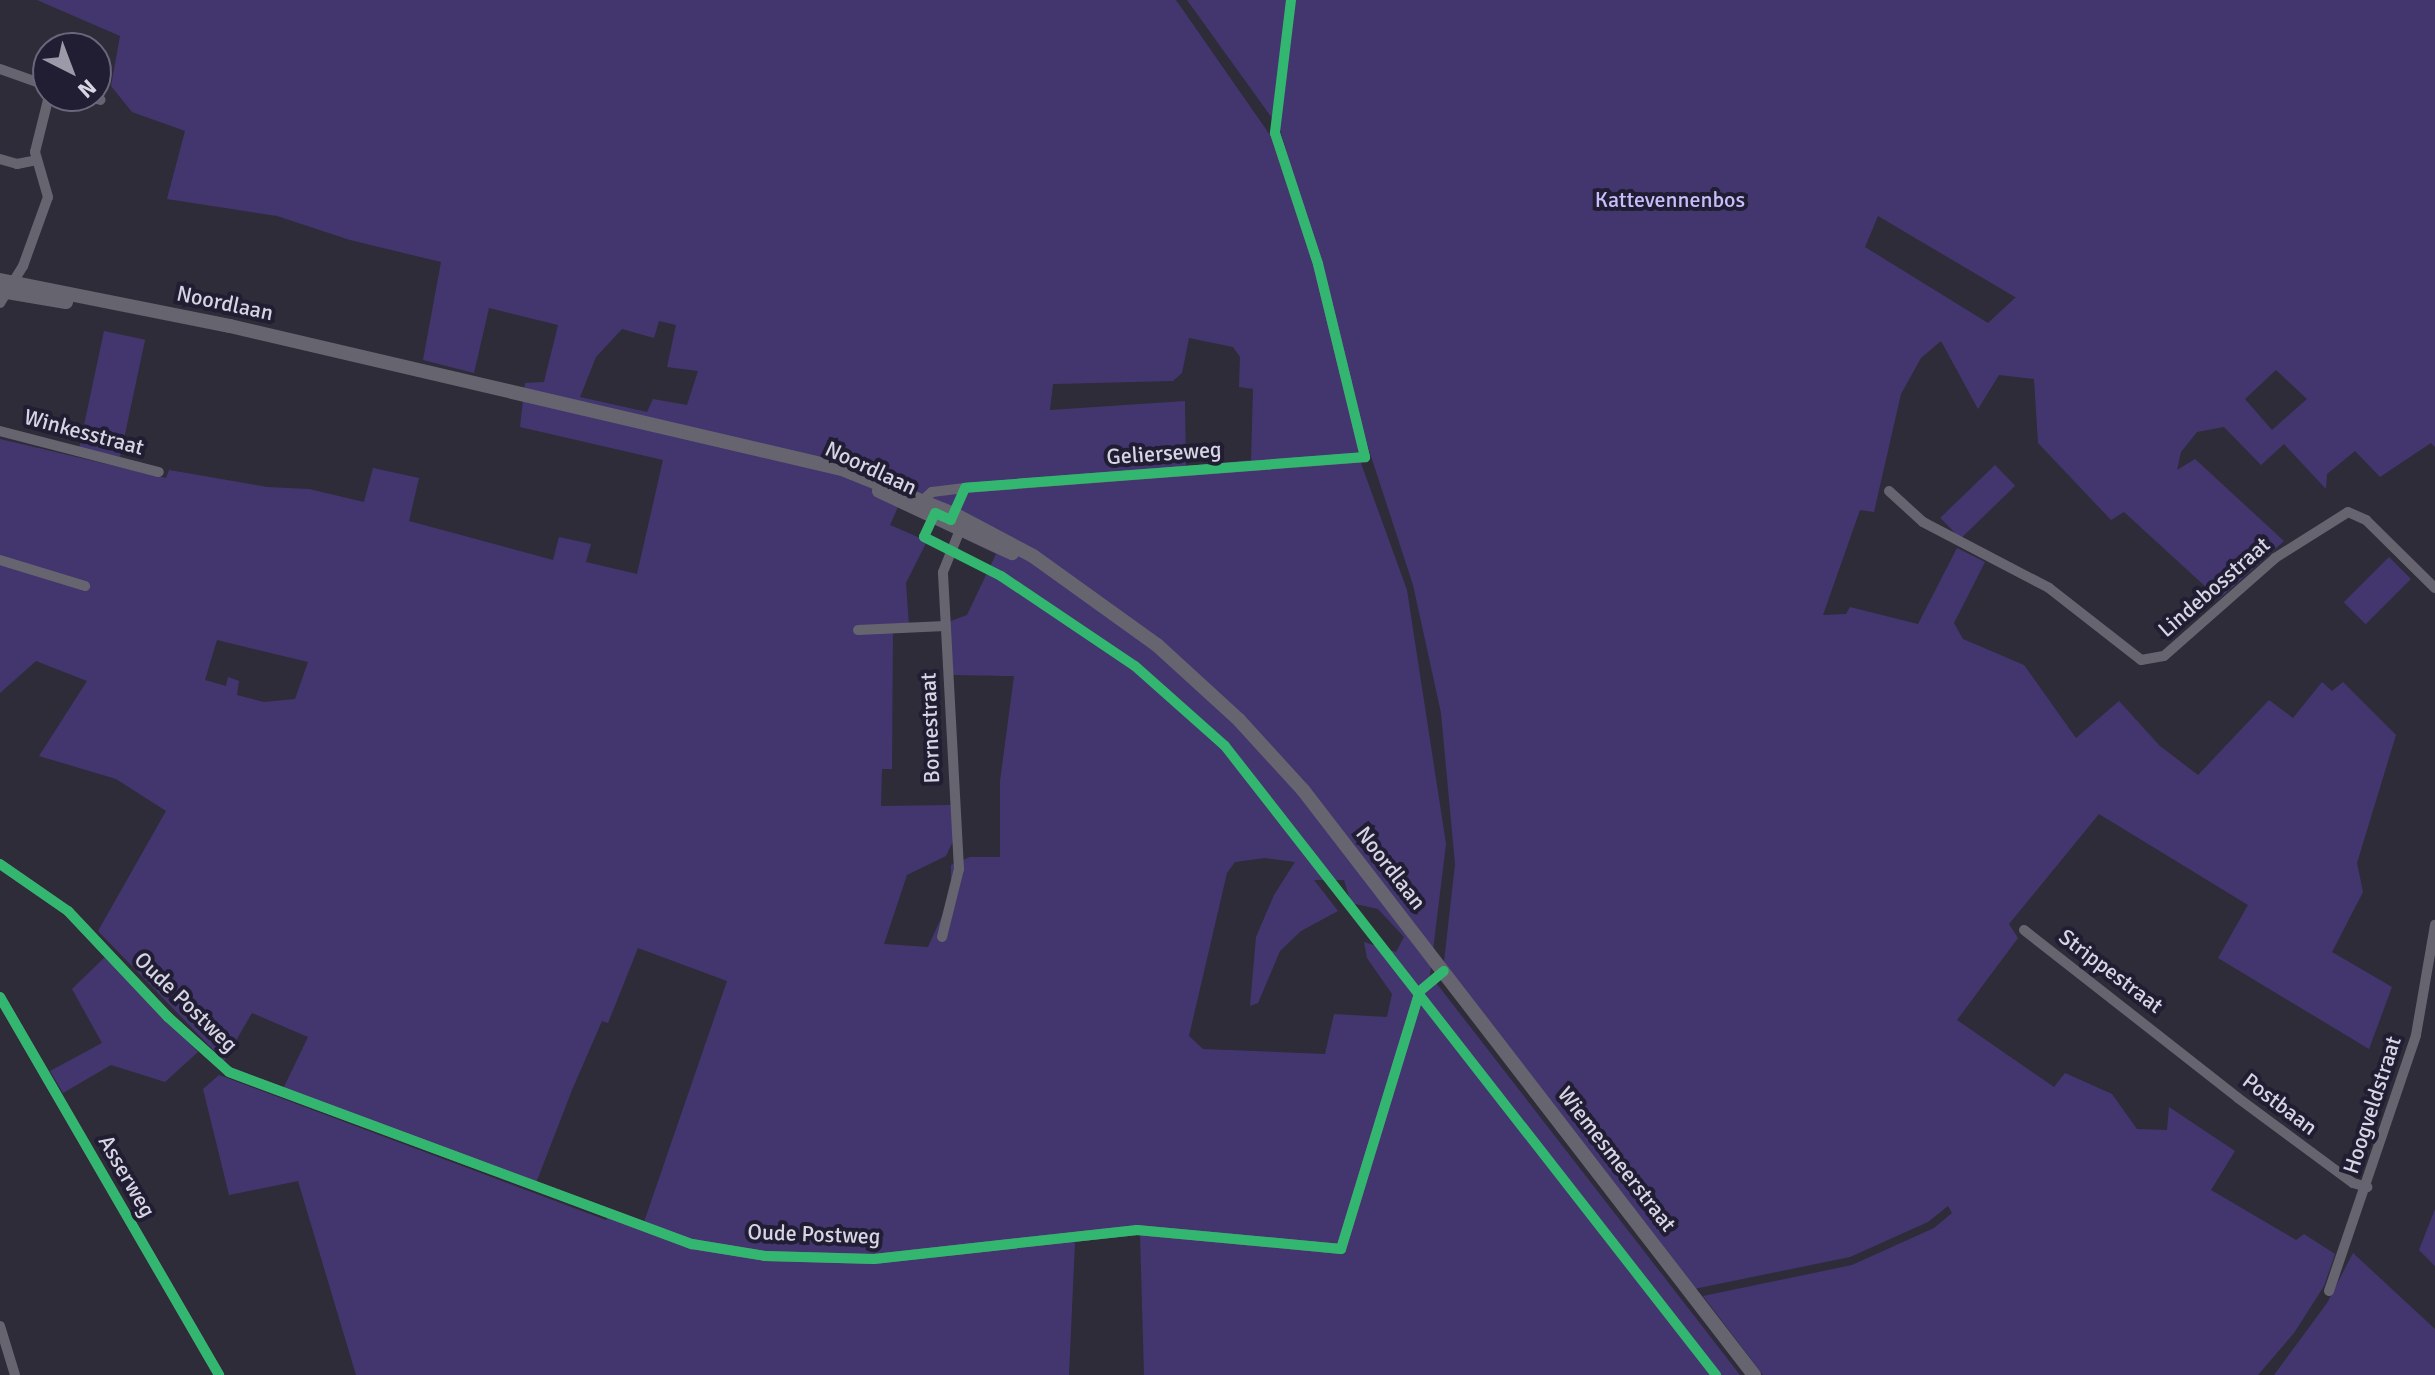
<!DOCTYPE html>
<style>
body{margin:0}
#map{position:relative;width:2435px;height:1375px;overflow:hidden;background:#2e2c39;font-family:Signika,sans-serif}
div>[style]{position:absolute}
.green>*{inset:0;background:#43366f;transform-origin:0 0}
.minor>*{height:10px;margin:-5px;padding:0 5px;transform-origin:5px;border-radius:5px;background:#66656f}
.secondary>*{height:14px;margin:-7px;padding:0 7px;transform-origin:7px;border-radius:7px;background:#66656f}
.cycleway>*{height:10px;margin:-5px;padding:0 5px;transform-origin:5px;border-radius:5px;background:#33b770}
span{translate:-50% -50%;white-space:nowrap;text-align:center;line-height:1.15;-webkit-text-stroke:8px #211d33;paint-order:stroke}
.park-label{font-size:22px;color:#c7befb}
.street-label{font-size:22px;color:#d7d5e4}
.north{position:absolute;left:32px;top:32px;width:80px;height:80px;box-sizing:border-box;background:#211d33;border:2px solid #6a677a;border-radius:50%;rotate:138deg;font-size:22px;font-weight:700;line-height:32px;text-align:center;color:#d7d5e4}
.north::after{content:'';display:block;margin:auto;width:28px;height:36px;background:#9c9aa8;clip-path:polygon(50% 0,100% 100%,50% 72%,0 100%)}
</style>
<div id="map">
<div class="green">
<div style="clip-path:polygon(evenodd,37px 0,1176px 0,1270px 135px,1315px 268px,1362px 466px,1407px 590px,1446px 844px,1430px 975px,1740px 1375px,1144px 1375px,1140px 1234px,1075px 1242px,1069px 1375px,356px 1375px,298px 1181px,229px 1195px,203px 1089px,219px 1075px,606px 1220px,612px 1210px,644px 1222px,727px 981px,638px 948px,608px 1023px,602px 1021px,572px 1090px,536px 1183px,283px 1089px,308px 1037px,252px 1013px,224px 1061px,98px 931px,166px 811px,116px 779px,39px 756px,87px 681px,36px 661px,0 693px,0 439px,166px 478px,169px 470px,267px 487px,309px 489px,364px 502px,373px 468px,419px 478px,409px 521px,553px 560px,559px 537px,591px 544px,586px 562px,637px 574px,663px 460px,520px 427px,525px 383px,544px 382px,558px 325px,489px 308px,474px 373px,423px 360px,441px 262px,350px 240px,277px 216px,167px 199px,185px 131px,132px 112px,111px 86px,120px 36px,37px 0,659px 321px,676px 325px,667px 367px,698px 371px,687px 405px,653px 399px,647px 412px,580px 397px,596px 357px,622px 329px,654px 338px,659px 321px,37px 0,1189px 338px,1233px 347px,1240px 357px,1239px 387px,1253px 389px,1251px 460px,1186px 466px,1185px 401px,1050px 410px,1053px 384px,1173px 381px,1182px 373px,1189px 338px,37px 0,898px 507px,996px 554px,967px 615px,948px 622px,953px 675px,1014px 676px,1000px 781px,1000px 857px,970px 857px,951px 865px,951px 896px,928px 947px,884px 944px,907px 875px,946px 856px,954px 839px,951px 805px,881px 806px,882px 769px,892px 769px,893px 626px,909px 626px,906px 583px,927px 541px,890px 525px,898px 507px,37px 0,217px 640px,308px 662px,295px 699px,264px 702px,237px 695px,239px 681px,228px 677px,226px 686px,205px 680px,217px 640px,37px 0,1265px 858px,1295px 862px,1274px 895px,1256px 937px,1250px 1006px,1258px 1003px,1280px 951px,1301px 931px,1338px 911px,1314px 880px,1344px 880px,1351px 903px,1378px 909px,1404px 937px,1396px 952px,1364px 942px,1367px 958px,1392px 994px,1387px 1017px,1334px 1014px,1325px 1054px,1203px 1049px,1189px 1036px,1227px 873px,1235px 862px,1265px 858px)"></div>
<div style="clip-path:polygon(evenodd,1187px 0,2435px 0,2435px 447px,2431px 443px,2380px 477px,2355px 451px,2327px 474px,2326px 489px,2284px 444px,2261px 465px,2224px 427px,2197px 432px,2181px 452px,2177px 470px,2195px 459px,2284px 541px,2219px 599px,2124px 512px,2111px 520px,2038px 443px,2034px 379px,1999px 375px,1978px 409px,1941px 341px,1921px 358px,1901px 394px,1874px 512px,1860px 510px,1823px 615px,1846px 614px,1850px 607px,1918px 624px,1957px 548px,1985px 562px,1954px 623px,1963px 639px,2024px 665px,2076px 738px,2119px 701px,2160px 746px,2198px 775px,2269px 700px,2293px 718px,2322px 682px,2332px 691px,2343px 682px,2396px 735px,2357px 863px,2363px 892px,2332px 952px,2392px 987px,2369px 1049px,2218px 958px,2248px 905px,2099px 814px,2009px 924px,2018px 938px,1957px 1020px,2054px 1087px,2065px 1073px,2112px 1094px,2137px 1129px,2167px 1130px,2169px 1107px,2235px 1151px,2211px 1190px,2296px 1240px,2304px 1234px,2335px 1254px,2324px 1286px,2294px 1333px,2258px 1375px,1763px 1375px,1703px 1296px,1852px 1265px,1934px 1228px,1952px 1213px,1948px 1206px,1928px 1222px,1850px 1257px,1694px 1289px,1444px 962px,1455px 864px,1451px 821px,1441px 713px,1413px 585px,1369px 450px,1280px 129px,1187px 0,1878px 216px,2015px 297px,2016px 297px,1988px 323px,1865px 247px,1878px 216px,1187px 0,2276px 370px,2307px 399px,2272px 430px,2245px 399px,2276px 370px)"></div>
<div style="left:104px;top:331px;width:42px;height:120px;rotate:12deg"></div>
<div style="left:1995px;top:465px;width:29px;height:76px;rotate:46deg"></div>
<div style="left:2389px;top:557px;width:31px;height:64px;rotate:45deg"></div>
<div style="clip-path:polygon(106px 956px,198px 1052px,165px 1082px,111px 1065px,63px 1093px,50px 1071px,102px 1043px,72px 989px)"></div>
<div style="clip-path:polygon(2435px 1209px,2435px 1266px,2419px 1250px)"></div>
<div style="clip-path:polygon(2353px 1253px,2435px 1329px,2435px 1375px,2274px 1375px,2327px 1303px)"></div>
</div>
<div class="minor">
<div style="left:0;top:69px;width:51px;rotate:19.5deg"></div>
<div style="left:85px;top:96px;width:16px;rotate:14deg"></div>
<div style="left:0;top:159px;width:18px;rotate:16deg"></div>
<div style="left:17px;top:164px;width:20px;rotate:-11deg"></div>
<div style="left:0;top:303px;width:44px;rotate:-58.1deg"></div>
<div style="left:23px;top:266px;width:73px;rotate:-70.1deg"></div>
<div style="left:48px;top:197px;width:47px;rotate:-106.1deg"></div>
<div style="left:35px;top:152px;width:58px;rotate:-76deg"></div>
<div style="left:0;top:431px;width:164px;rotate:14.5deg"></div>
<div style="left:1889px;top:491px;width:46px;rotate:42.4deg"></div>
<div style="left:1923px;top:522px;width:142px;rotate:27.6deg"></div>
<div style="left:2049px;top:588px;width:117px;rotate:38deg"></div>
<div style="left:2141px;top:660px;width:23px;rotate:-10deg"></div>
<div style="left:2164px;top:656px;width:148px;rotate:-41.4deg"></div>
<div style="left:2275px;top:558px;width:86px;rotate:-32.2deg"></div>
<div style="left:2348px;top:512px;width:20px;rotate:24deg"></div>
<div style="left:2366px;top:520px;width:97px;rotate:44.6deg"></div>
<div style="left:923px;top:500px;width:12px;rotate:-42deg"></div>
<div style="left:932px;top:492px;width:33px;rotate:-7deg"></div>
<div style="left:965px;top:488px;width:401px;rotate:-4.4deg"></div>
<div style="left:1365px;top:457px;width:199px;rotate:-103.7deg"></div>
<div style="left:1318px;top:264px;width:138px;rotate:-108.2deg"></div>
<div style="left:0;top:560px;width:89px;rotate:17deg"></div>
<div style="left:858px;top:630px;width:87px;rotate:-2.6deg"></div>
<div style="left:0;top:864px;width:83px;rotate:34.7deg"></div>
<div style="left:68px;top:911px;width:146px;rotate:46.7deg"></div>
<div style="left:168px;top:1017px;width:82px;rotate:42deg"></div>
<div style="left:229px;top:1072px;width:494px;rotate:20.4deg"></div>
<div style="left:692px;top:1244px;width:74px;rotate:9.3deg"></div>
<div style="left:765px;top:1256px;width:109px;rotate:1.6deg"></div>
<div style="left:874px;top:1259px;width:265px;rotate:-6.3deg"></div>
<div style="left:1137px;top:1230px;width:205px;rotate:5.3deg"></div>
<div style="left:1341px;top:1249px;width:270px;rotate:-73deg"></div>
<div style="left:1420px;top:991px;width:31px;rotate:-40deg"></div>
<div style="left:2024px;top:930px;width:272px;rotate:38.1deg"></div>
<div style="left:2238px;top:1098px;width:143px;rotate:36.5deg"></div>
<div style="left:2353px;top:1183px;width:15px;rotate:16deg"></div>
<div style="left:942px;top:937px;width:70px;rotate:-76deg"></div>
<div style="left:959px;top:869px;width:297px;rotate:-93.1deg"></div>
<div style="left:943px;top:572px;width:51px;rotate:-68deg"></div>
<div style="left:0;top:997px;width:437px;rotate:59.9deg"></div>
<div style="left:2329px;top:1291px;width:270px;rotate:-71.2deg"></div>
<div style="left:2416px;top:1035px;width:112px;rotate:-80.2deg"></div>
<div style="left:0;top:1326px;width:51px;rotate:73deg"></div>
</div>
<div class="secondary">
<div style="left:0;top:280px;width:235px;rotate:11.3deg"></div>
<div style="left:230px;top:326px;width:628px;rotate:13.15deg"></div>
<div style="left:842px;top:469px;width:121px;rotate:21.9deg"></div>
<div style="left:954px;top:514px;width:89px;rotate:28deg"></div>
<div style="left:1033px;top:556px;width:153px;rotate:35.7deg"></div>
<div style="left:1157px;top:645px;width:111px;rotate:42.4deg"></div>
<div style="left:1239px;top:720px;width:95px;rotate:47.6deg"></div>
<div style="left:1303px;top:790px;width:739px;rotate:52.37deg"></div>
<div style="left:0;top:291px;width:67px;rotate:9.5deg"></div>
<div style="left:879px;top:491px;width:147px;rotate:25deg"></div>
</div>
<div class="cycleway">
<div style="left:1291px;top:0;width:134px;rotate:96.9deg"></div>
<div style="left:1275px;top:133px;width:138px;rotate:71.8deg"></div>
<div style="left:1318px;top:264px;width:199px;rotate:76.3deg"></div>
<div style="left:1365px;top:457px;width:401px;rotate:175.6deg"></div>
<div style="left:965px;top:488px;width:35px;rotate:114deg"></div>
<div style="left:951px;top:520px;width:17px;rotate:-156deg"></div>
<div style="left:935px;top:513px;width:26px;rotate:115deg"></div>
<div style="left:924px;top:537px;width:86px;rotate:26.9deg"></div>
<div style="left:1001px;top:576px;width:161px;rotate:33.9deg"></div>
<div style="left:1135px;top:666px;width:120px;rotate:41.6deg"></div>
<div style="left:1225px;top:746px;width:798px;rotate:52.02deg"></div>
<div style="left:0;top:864px;width:83px;rotate:34.7deg"></div>
<div style="left:68px;top:911px;width:146px;rotate:46.7deg"></div>
<div style="left:168px;top:1017px;width:82px;rotate:42deg"></div>
<div style="left:229px;top:1072px;width:494px;rotate:20.4deg"></div>
<div style="left:692px;top:1244px;width:74px;rotate:9.3deg"></div>
<div style="left:765px;top:1256px;width:109px;rotate:1.6deg"></div>
<div style="left:874px;top:1259px;width:265px;rotate:-6.3deg"></div>
<div style="left:1137px;top:1230px;width:205px;rotate:5.3deg"></div>
<div style="left:1341px;top:1249px;width:270px;rotate:-73deg"></div>
<div style="left:1420px;top:991px;width:31px;rotate:-40deg"></div>
<div style="left:0;top:997px;width:437px;rotate:59.9deg"></div>
</div>
<div class="park-label">
<span style="left:1670px;top:200px">Kattevennenbos</span>
</div>
<div class="street-label">
<span style="left:225px;top:303px;rotate:12deg">Noordlaan</span>
<span style="left:84px;top:432px;rotate:15deg">Winkesstraat</span>
<span style="left:1164px;top:453px;rotate:-4deg">Gelierseweg</span>
<span style="left:871px;top:468px;rotate:25deg">Noordlaan</span>
<span style="left:2214px;top:587px;rotate:-41deg">Lindebosstraat</span>
<span style="left:930px;top:728px;rotate:-92deg">Bornestraat</span>
<span style="left:1391px;top:868px;rotate:52deg">Noordlaan</span>
<span style="left:2111px;top:971px;rotate:37deg">Strippestraat</span>
<span style="left:186px;top:1002px;rotate:44deg">Oude Postweg</span>
<span style="left:2280px;top:1104px;rotate:37deg">Postbaan</span>
<span style="left:2372px;top:1105px;rotate:-72deg">Hoogveldstraat</span>
<span style="left:1617px;top:1159px;rotate:52deg">Wiemesmeerstraat</span>
<span style="left:127px;top:1176px;rotate:60deg">Asserweg</span>
<span style="left:814px;top:1234px;rotate:2deg">Oude Postweg</span>
</div>
<div class="north">N</div>
</div>
